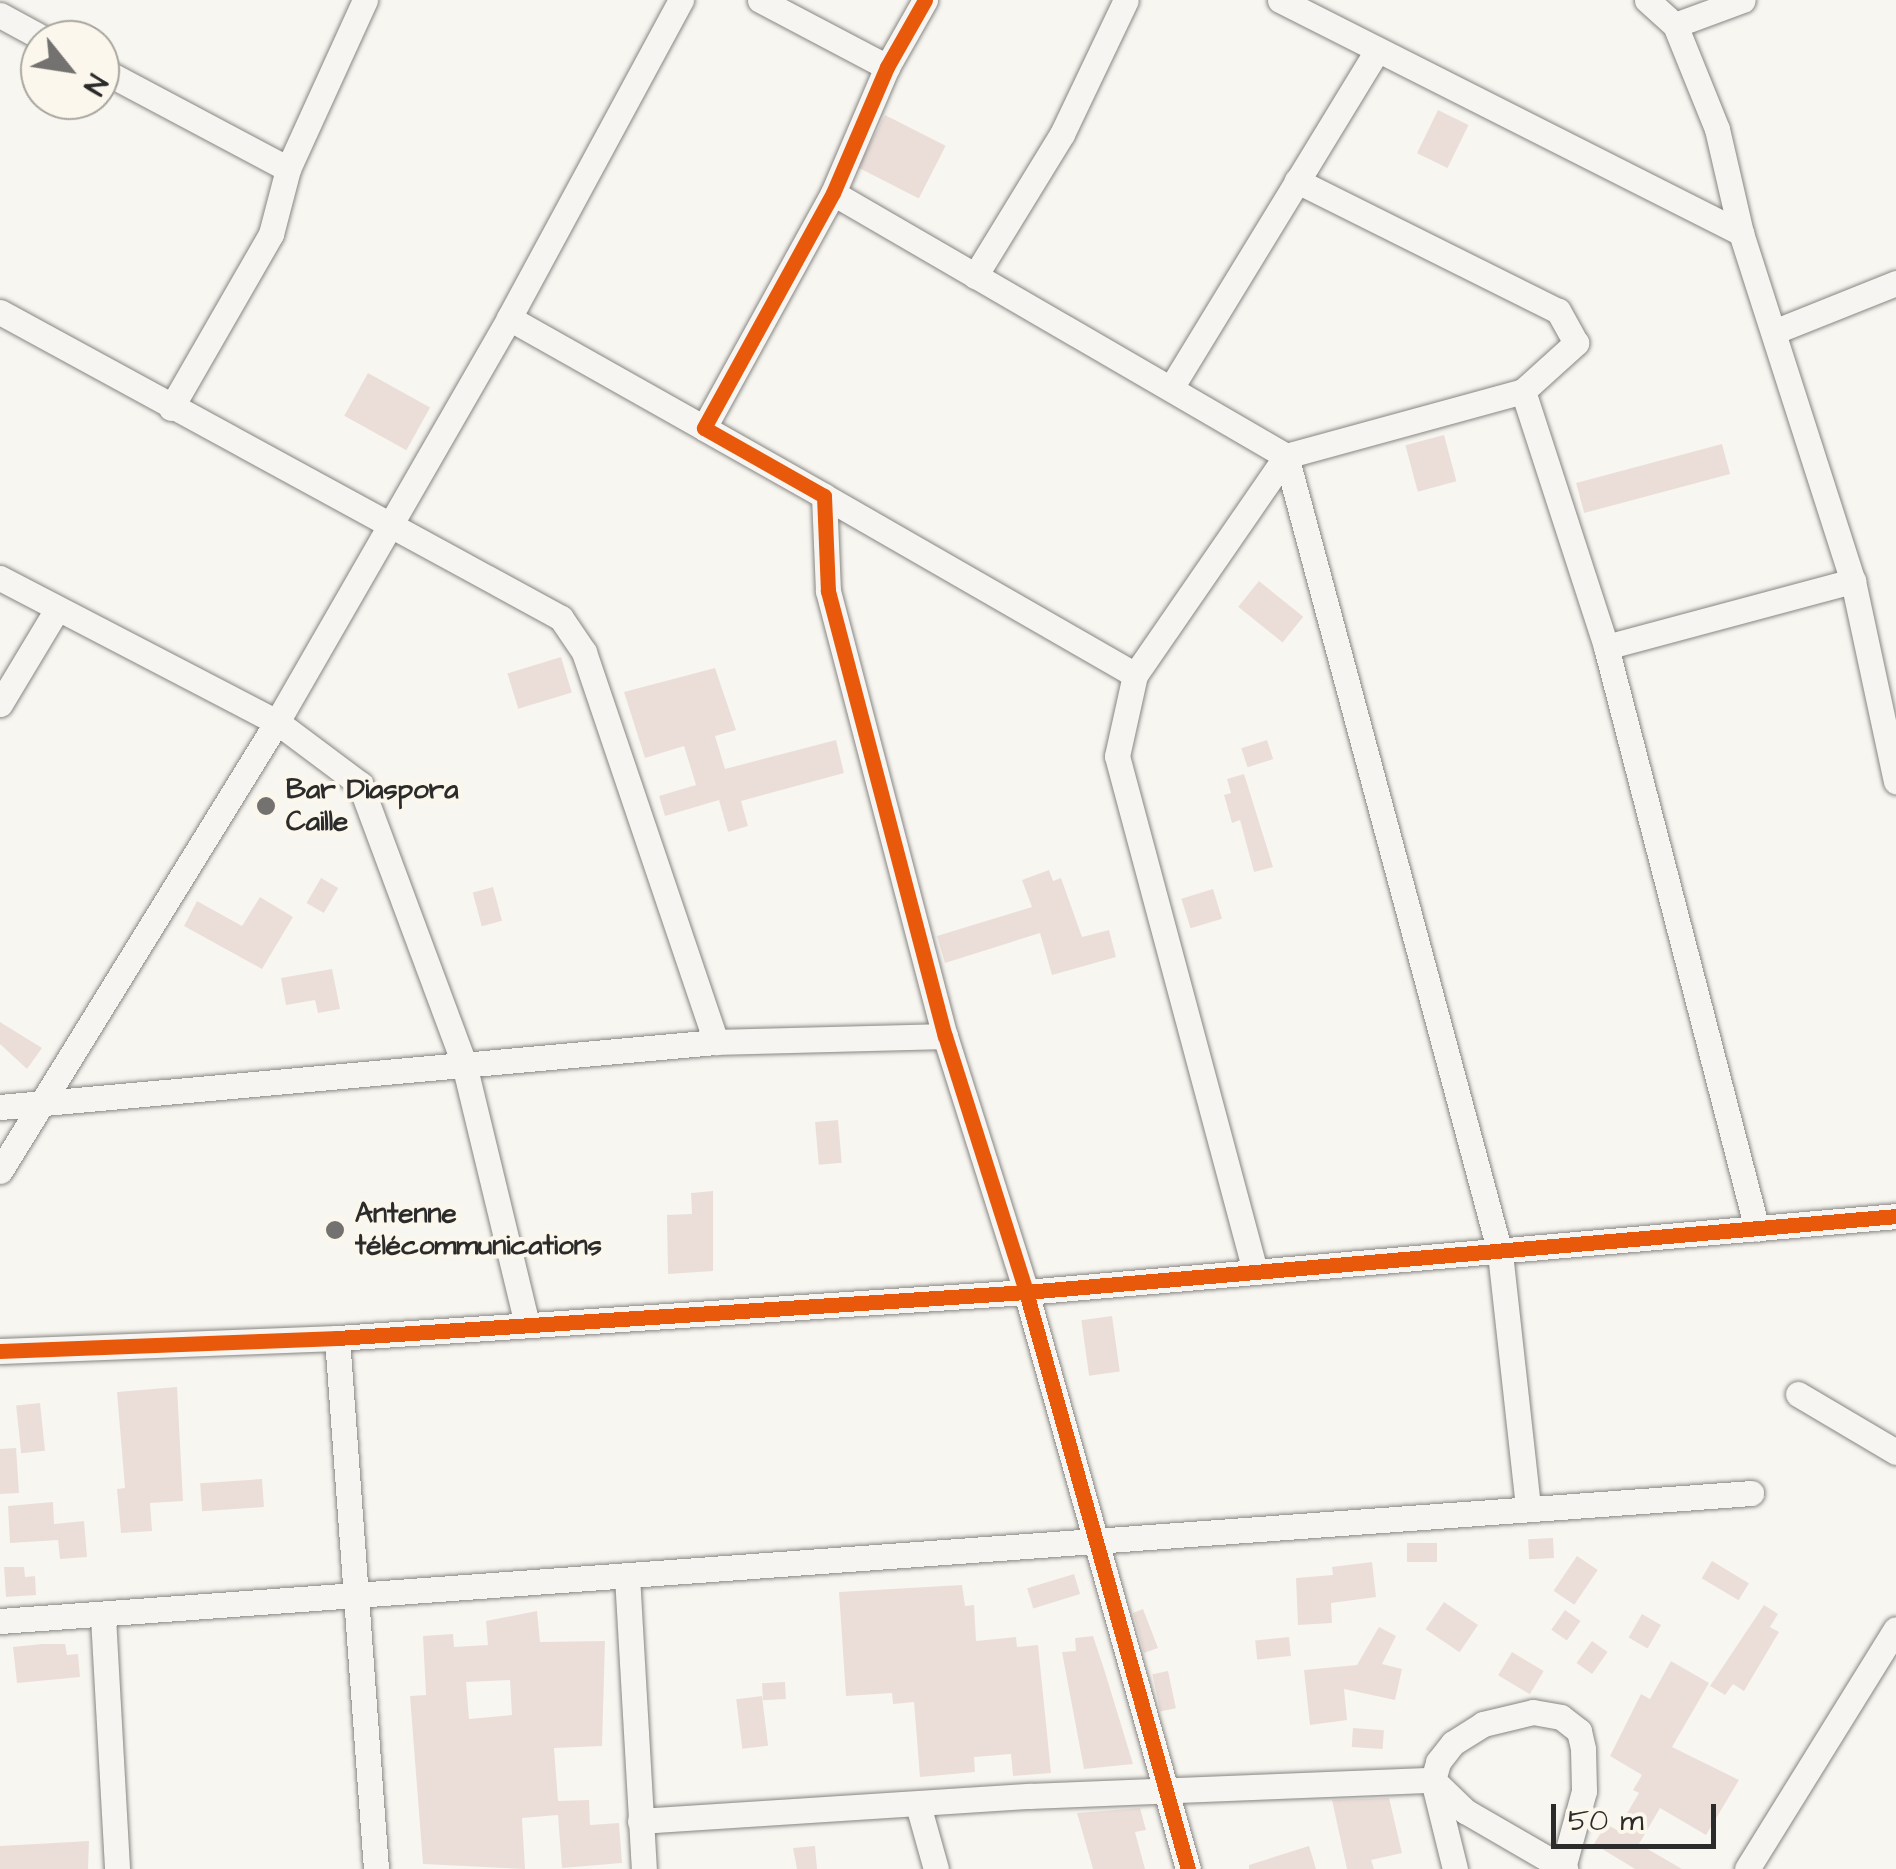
<!DOCTYPE html>
<meta charset="utf-8">
<style>
body{margin:0}
#map{position:relative;width:1896px;height:1869px;overflow:hidden;background:#f8f6f0;font-family:"Architects Daughter",sans-serif}
div>[style]{position:absolute}
.building>*{inset:0;background:#ebded9;transform-origin:0 0}
.roads{filter:drop-shadow(0 0 2px #878684) drop-shadow(0 0 2px #878684)}
.street>*{height:25px;margin:-12.5px;padding:0 12.5px;transform-origin:12.5px;border-radius:12.5px;background:#f6f5f1}
.cycleway>*{height:15px;margin:-7.5px;padding:0 7.5px;transform-origin:7.5px;border-radius:7.5px;background:#e8590c}
.dots>*{width:28px;height:28px;translate:-50% -50%;box-sizing:border-box;border:5px solid #fbf7ec;border-radius:50%}
span{translate:-50% -50%;white-space:nowrap;text-align:center;line-height:1.15;-webkit-text-stroke:8px #fbf7ec;paint-order:stroke}
.poi-label{font-size:28px;color:#2b2b2b;font-weight:700}
.left{translate:0 -50%;text-align:left}
.north{position:absolute;left:20px;top:20px;width:100px;height:100px;box-sizing:border-box;background:#fbf7ec;border:2px solid #a8a59f;border-radius:50%;rotate:120deg;font-size:28px;font-weight:700;line-height:40px;text-align:center;color:#2b2b2b}
.north::after{content:'';display:block;margin:auto;width:35px;height:45px;background:#737270;clip-path:polygon(50% 0,100% 100%,50% 72%,0 100%)}
.scale{position:absolute;left:1551px;top:1804px;width:165px;height:45px;box-sizing:border-box;border:5px solid #2b2b2b;border-top:0;padding-left:12px;font-size:30px;line-height:35px;white-space:nowrap;color:#2b2b2b;-webkit-text-stroke:8px #fbf7ec;paint-order:stroke}
</style>
<div id="map">
<div class="building">
<div style="left:1438px;top:110px;width:34px;height:48px;rotate:26deg"></div>
<div style="left:885px;top:115px;width:68px;height:59px;rotate:27deg"></div>
<div style="left:368px;top:373px;width:71px;height:49px;rotate:29deg"></div>
<div style="left:1444px;top:435px;width:48px;height:40px;rotate:75deg"></div>
<div style="left:1722px;top:444px;width:31px;height:151px;rotate:75deg"></div>
<div style="left:1259px;top:581px;width:57px;height:33px;rotate:39deg"></div>
<div style="left:561px;top:657px;width:37px;height:56px;rotate:73deg"></div>
<div style="clip-path:polygon(715px 668px,736px 730px,715px 736px,725px 769px,836px 740px,844px 773px,741px 801px,748px 826px,728px 832px,719px 800px,665px 816px,659px 796px,696px 785px,684px 746px,645px 758px,624px 692px)"></div>
<div style="left:1267px;top:740px;width:20px;height:27px;rotate:72deg"></div>
<div style="clip-path:polygon(1244px 774px,1273px 867px,1254px 872px,1240px 820px,1232px 823px,1224px 795px,1231px 793px,1227px 779px)"></div>
<div style="clip-path:polygon(1049px 870px,1053px 881px,1061px 878px,1082px 937px,1109px 930px,1116px 957px,1052px 975px,1040px 933px,945px 963px,937px 936px,1032px 907px,1022px 880px)"></div>
<div style="left:321px;top:878px;width:20px;height:29px;rotate:30deg"></div>
<div style="left:493px;top:887px;width:35px;height:21px;rotate:75deg"></div>
<div style="left:1213px;top:889px;width:31px;height:33px;rotate:73deg"></div>
<div style="clip-path:polygon(260px 897px,293px 917px,262px 969px,184px 926px,197px 901px,242px 926px)"></div>
<div style="clip-path:polygon(332px 969px,340px 1009px,318px 1013px,315px 1000px,286px 1005px,281px 978px)"></div>
<div style="clip-path:polygon(0 1022px,42px 1048px,27px 1069px,0 1044px)"></div>
<div style="left:838px;top:1120px;width:43px;height:23px;rotate:85deg"></div>
<div style="clip-path:polygon(713px 1191px,713px 1271px,668px 1274px,667px 1215px,692px 1214px,691px 1193px)"></div>
<div style="left:1112px;top:1316px;width:56px;height:31px;rotate:82deg"></div>
<div style="clip-path:polygon(177px 1387px,183px 1501px,150px 1503px,152px 1531px,121px 1533px,117px 1489px,125px 1488px,117px 1392px)"></div>
<div style="left:40px;top:1403px;width:48px;height:24px;rotate:84deg"></div>
<div style="clip-path:polygon(16px 1448px,19px 1493px,0 1494px,0 1449px)"></div>
<div style="left:262px;top:1479px;width:28px;height:62px;rotate:86deg"></div>
<div style="clip-path:polygon(53px 1502px,54px 1524px,84px 1521px,87px 1557px,60px 1559px,58px 1540px,10px 1543px,8px 1506px)"></div>
<div style="left:1553px;top:1538px;width:20px;height:25px;rotate:87deg"></div>
<div style="left:1407px;top:1543px;width:30px;height:19px"></div>
<div style="left:1577px;top:1556px;width:25px;height:42px;rotate:34deg"></div>
<div style="left:1712px;top:1561px;width:43px;height:20px;rotate:31deg"></div>
<div style="clip-path:polygon(1372px 1562px,1376px 1597px,1331px 1603px,1332px 1623px,1298px 1625px,1296px 1578px,1333px 1575px,1332px 1567px)"></div>
<div style="clip-path:polygon(4px 1567px,24px 1567px,25px 1577px,35px 1576px,36px 1595px,6px 1597px)"></div>
<div style="left:1074px;top:1574px;width:21px;height:49px;rotate:73deg"></div>
<div style="clip-path:polygon(962px 1585px,965px 1606px,974px 1605px,976px 1641px,1016px 1637px,1017px 1647px,1038px 1645px,1051px 1773px,1013px 1776px,1011px 1754px,974px 1757px,975px 1772px,920px 1777px,914px 1702px,893px 1704px,892px 1693px,846px 1696px,839px 1592px)"></div>
<div style="left:1444px;top:1602px;width:41px;height:33px;rotate:34deg"></div>
<div style="clip-path:polygon(1764px 1605px,1778px 1614px,1770px 1627px,1779px 1632px,1744px 1691px,1733px 1684px,1725px 1695px,1710px 1686px)"></div>
<div style="clip-path:polygon(1143px 1609px,1158px 1648px,1144px 1653px,1133px 1613px)"></div>
<div style="left:1565px;top:1610px;width:19px;height:24px;rotate:35deg"></div>
<div style="clip-path:polygon(evenodd,537px 1611px,540px 1642px,605px 1641px,602px 1746px,554px 1748px,558px 1801px,589px 1800px,590px 1825px,619px 1823px,622px 1863px,562px 1868px,558px 1815px,522px 1818px,525px 1869px,423px 1864px,410px 1696px,426px 1695px,423px 1636px,453px 1634px,454px 1647px,488px 1645px,486px 1621px,537px 1611px,510px 1680px,512px 1715px,469px 1719px,466px 1682px,510px 1680px)"></div>
<div style="left:1642px;top:1614px;width:22px;height:27px;rotate:30deg"></div>
<div style="clip-path:polygon(1379px 1627px,1396px 1636px,1382px 1664px,1402px 1669px,1395px 1700px,1344px 1689px,1347px 1720px,1310px 1725px,1304px 1670px,1357px 1665px)"></div>
<div style="clip-path:polygon(1093px 1636px,1104px 1669px,1133px 1764px,1084px 1769px,1062px 1652px,1076px 1651px,1075px 1638px)"></div>
<div style="left:1289px;top:1637px;width:19px;height:34px;rotate:84deg"></div>
<div style="left:1592px;top:1641px;width:19px;height:27px;rotate:35deg"></div>
<div style="clip-path:polygon(42px 1644px,65px 1644px,67px 1655px,78px 1654px,80px 1677px,17px 1683px,13px 1647px)"></div>
<div style="left:1512px;top:1652px;width:37px;height:27px;rotate:31deg"></div>
<div style="clip-path:polygon(1671px 1661px,1709px 1683px,1672px 1747px,1739px 1780px,1706px 1835px,1660px 1808px,1639px 1844px,1682px 1869px,1635px 1869px,1594px 1844px,1606px 1824px,1617px 1830px,1639px 1793px,1633px 1790px,1642px 1775px,1610px 1756px,1641px 1694px,1650px 1699px)"></div>
<div style="left:1168px;top:1671px;width:38px;height:16px;rotate:78deg"></div>
<div style="left:785px;top:1682px;width:17px;height:23px;rotate:87deg"></div>
<div style="left:762px;top:1696px;width:50px;height:26px;rotate:83deg"></div>
<div style="left:1353px;top:1728px;width:31px;height:19px;rotate:4deg"></div>
<div style="clip-path:polygon(1389px 1798px,1402px 1853px,1371px 1860px,1374px 1869px,1347px 1869px,1332px 1800px)"></div>
<div style="clip-path:polygon(1140px 1808px,1146px 1830px,1135px 1832px,1145px 1869px,1093px 1869px,1077px 1813px)"></div>
<div style="clip-path:polygon(89px 1841px,88px 1869px,0 1869px,0 1846px)"></div>
<div style="clip-path:polygon(815px 1846px,817px 1869px,797px 1869px,793px 1848px)"></div>
<div style="clip-path:polygon(1309px 1846px,1316px 1869px,1249px 1869px,1249px 1865px)"></div>
</div>
<div class="roads">
<div class="street">
<div style="left:760px;top:0;width:144px;rotate:27.8deg"></div>
<div style="left:925px;top:0;width:77px;rotate:119.6deg"></div>
<div style="left:887px;top:67px;width:137px;rotate:113.2deg"></div>
<div style="left:833px;top:193px;width:268px;rotate:118.8deg"></div>
<div style="left:704px;top:428px;width:138px;rotate:29.5deg"></div>
<div style="left:824px;top:496px;width:95px;rotate:87.6deg"></div>
<div style="left:828px;top:591px;width:460px;rotate:75.3deg"></div>
<div style="left:945px;top:1036px;width:269px;rotate:72.4deg"></div>
<div style="left:1026px;top:1292px;width:599px;rotate:74.32deg"></div>
<div style="left:1280px;top:0;width:517px;rotate:26.81deg"></div>
<div style="left:1647px;top:0;width:38px;rotate:42deg"></div>
<div style="left:1675px;top:25px;width:112px;rotate:68deg"></div>
<div style="left:1717px;top:129px;width:107px;rotate:77deg"></div>
<div style="left:1741px;top:233px;width:366px;rotate:72.2deg"></div>
<div style="left:1853px;top:581px;width:205px;rotate:77.9deg"></div>
<div style="left:0;top:15px;width:52px;rotate:28.5deg"></div>
<div style="left:1675px;top:25px;width:72px;rotate:-20.2deg"></div>
<div style="left:100px;top:69px;width:213px;rotate:28deg"></div>
<div style="left:833px;top:193px;width:524px;rotate:30.14deg"></div>
<div style="left:1286px;top:456px;width:825px;rotate:74.97deg"></div>
<div style="left:1500px;top:1253px;width:257px;rotate:83.7deg"></div>
<div style="left:975px;top:276px;width:167px;rotate:-58.5deg"></div>
<div style="left:1062px;top:134px;width:148px;rotate:-64.5deg"></div>
<div style="left:0;top:312px;width:639px;rotate:28.61deg"></div>
<div style="left:561px;top:618px;width:41px;rotate:55.9deg"></div>
<div style="left:584px;top:652px;width:412px;rotate:71.3deg"></div>
<div style="left:509px;top:318px;width:224px;rotate:29.4deg"></div>
<div style="left:1776px;top:331px;width:129px;rotate:-21.8deg"></div>
<div style="left:1171px;top:388px;width:396px;rotate:-58.6deg"></div>
<div style="left:1523px;top:391px;width:269px;rotate:72deg"></div>
<div style="left:1606px;top:647px;width:601px;rotate:75.46deg"></div>
<div style="left:171px;top:408px;width:201px;rotate:-60.1deg"></div>
<div style="left:271px;top:234px;width:67px;rotate:-75.3deg"></div>
<div style="left:288px;top:169px;width:186px;rotate:-65.5deg"></div>
<div style="left:824px;top:496px;width:359px;rotate:29.9deg"></div>
<div style="left:0;top:578px;width:312px;rotate:27.5deg"></div>
<div style="left:277px;top:722px;width:104px;rotate:36.8deg"></div>
<div style="left:360px;top:784px;width:299px;rotate:69.6deg"></div>
<div style="left:464px;top:1064px;width:268px;rotate:76.4deg"></div>
<div style="left:1606px;top:647px;width:256px;rotate:-15deg"></div>
<div style="left:0;top:704px;width:111px;rotate:-59deg"></div>
<div style="left:0;top:1107px;width:719px;rotate:-5.19deg"></div>
<div style="left:716px;top:1042px;width:229px;rotate:-1.5deg"></div>
<div style="left:0;top:1171px;width:528px;rotate:-58.33deg"></div>
<div style="left:277px;top:722px;width:466px;rotate:-60.1deg"></div>
<div style="left:509px;top:318px;width:362px;rotate:-61.6deg"></div>
<div style="left:1255px;top:1271px;width:533px;rotate:-105deg"></div>
<div style="left:1117px;top:756px;width:83px;rotate:-77.5deg"></div>
<div style="left:1135px;top:675px;width:266px;rotate:-55.4deg"></div>
<div style="left:1286px;top:456px;width:246px;rotate:-15.3deg"></div>
<div style="left:1523px;top:391px;width:72px;rotate:-42.2deg"></div>
<div style="left:1576px;top:343px;width:37px;rotate:-119deg"></div>
<div style="left:1558px;top:311px;width:292px;rotate:-153.5deg"></div>
<div style="left:337px;top:1338px;width:532px;rotate:85.8deg"></div>
<div style="left:0;top:1351px;width:337px;rotate:-2.2deg"></div>
<div style="left:337px;top:1338px;width:691px;rotate:-3.82deg"></div>
<div style="left:1026px;top:1292px;width:873px;rotate:-4.99deg"></div>
<div style="left:1798px;top:1394px;width:114px;rotate:30.6deg"></div>
<div style="left:627px;top:1576px;width:293px;rotate:86.7deg"></div>
<div style="left:103px;top:1617px;width:252px;rotate:86.8deg"></div>
<div style="left:0;top:1621px;width:1756px;rotate:-4.18deg"></div>
<div style="left:918px;top:1805px;width:66px;rotate:74.3deg"></div>
<div style="left:640px;top:1821px;width:390px;rotate:-3.7deg"></div>
<div style="left:1029px;top:1796px;width:404px;rotate:-2.3deg"></div>
<div style="left:1433px;top:1780px;width:45px;rotate:44.1deg"></div>
<div style="left:1465px;top:1811px;width:116px;rotate:30.1deg"></div>
<div style="left:1455px;top:1869px;width:92px;rotate:-103.9deg"></div>
<div style="left:1433px;top:1780px;width:19px;rotate:-74deg"></div>
<div style="left:1438px;top:1762px;width:24px;rotate:-52deg"></div>
<div style="left:1453px;top:1743px;width:36px;rotate:-32deg"></div>
<div style="left:1483px;top:1724px;width:51px;rotate:-13.5deg"></div>
<div style="left:1533px;top:1712px;width:28px;rotate:10deg"></div>
<div style="left:1561px;top:1717px;width:23px;rotate:38deg"></div>
<div style="left:1579px;top:1731px;width:18px;rotate:77deg"></div>
<div style="left:1583px;top:1749px;width:42px;rotate:88.6deg"></div>
<div style="left:1584px;top:1791px;width:80px;rotate:105.3deg"></div>
<div style="left:1747px;top:1869px;width:282px;rotate:-58.2deg"></div>
</div>
</div>
<div class="cycleway">
<div style="left:925px;top:0;width:77px;rotate:119.6deg"></div>
<div style="left:887px;top:67px;width:137px;rotate:113.2deg"></div>
<div style="left:833px;top:193px;width:268px;rotate:118.8deg"></div>
<div style="left:704px;top:428px;width:138px;rotate:29.5deg"></div>
<div style="left:824px;top:496px;width:95px;rotate:87.6deg"></div>
<div style="left:828px;top:591px;width:460px;rotate:75.3deg"></div>
<div style="left:945px;top:1036px;width:269px;rotate:72.4deg"></div>
<div style="left:1026px;top:1292px;width:599px;rotate:74.32deg"></div>
<div style="left:0;top:1351px;width:337px;rotate:-2.2deg"></div>
<div style="left:337px;top:1338px;width:691px;rotate:-3.82deg"></div>
<div style="left:1026px;top:1292px;width:873px;rotate:-4.99deg"></div>
</div>
<div class="dots">
<div style="left:266px;top:806px;background:#737270"></div>
<div style="left:335px;top:1230px;background:#737270"></div>
</div>
<div class="poi-label">
<span class="left" style="left:286px;top:806px">Bar Diaspora<br>Caille</span>
<span class="left" style="left:355px;top:1230px">Antenne<br>télécommunications</span>
</div>
<div class="north">N</div>
<div class="scale">50 m</div>
</div>
